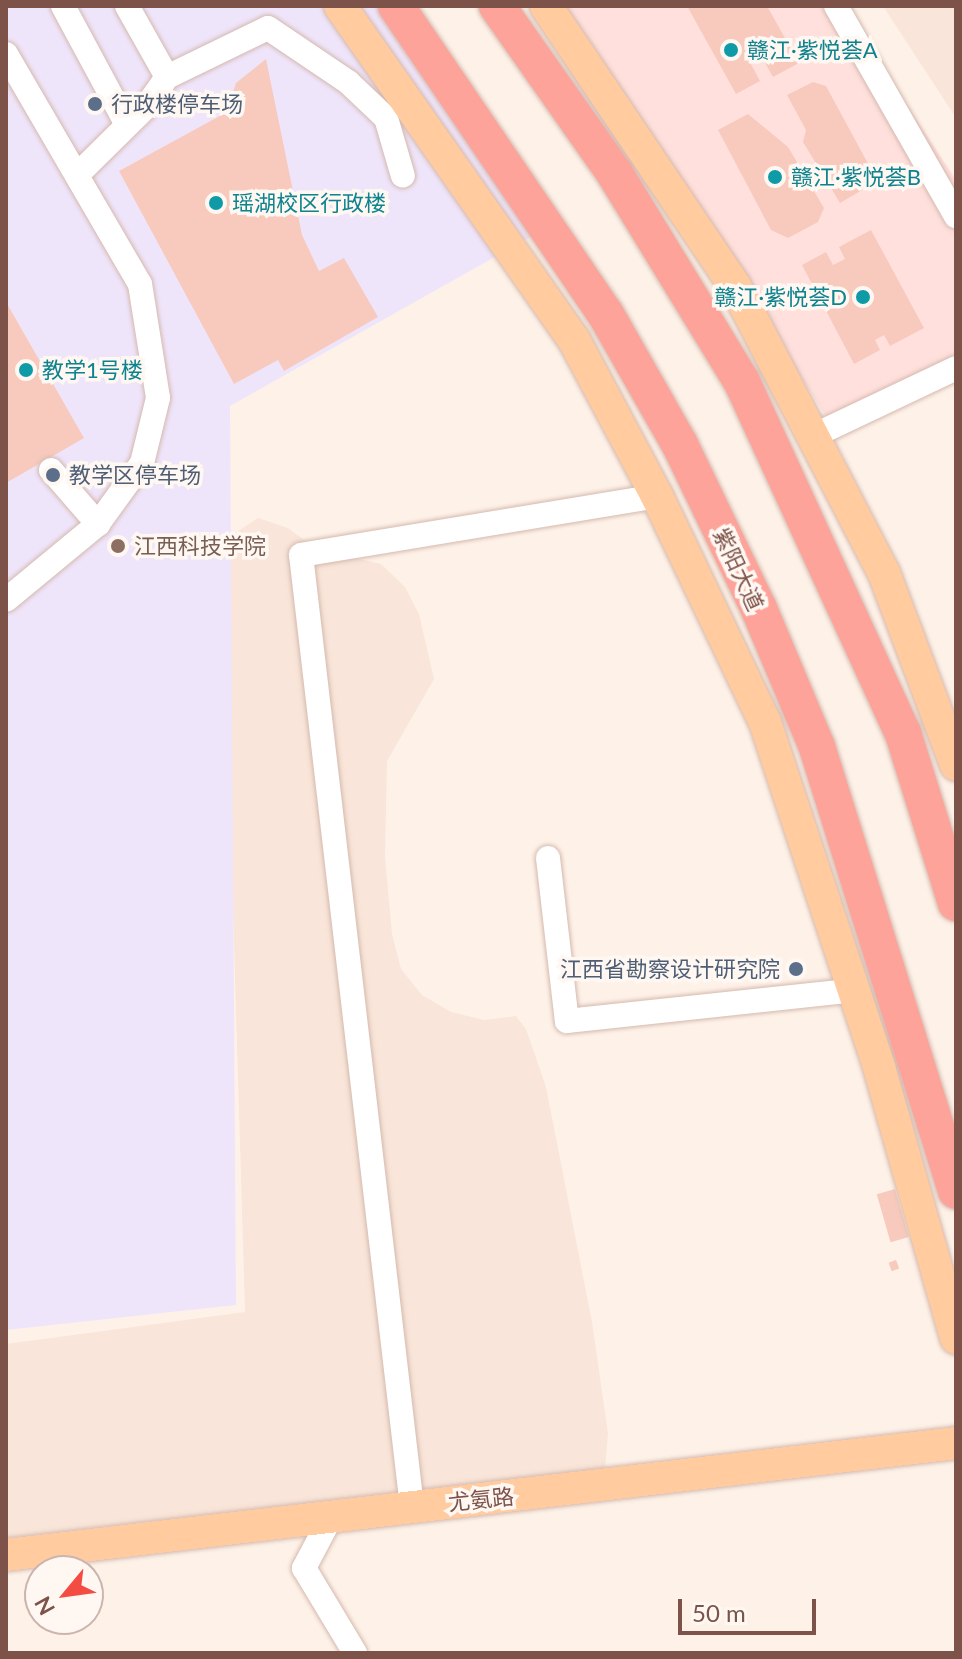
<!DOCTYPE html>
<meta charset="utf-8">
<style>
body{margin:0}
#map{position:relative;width:962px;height:1659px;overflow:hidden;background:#fef2e8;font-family:Lato,"Noto Sans SC",sans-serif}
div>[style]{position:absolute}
.residential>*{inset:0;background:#f9e5d9}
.commercial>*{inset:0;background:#ffe0dc}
.education>*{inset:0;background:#efe5fb}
.building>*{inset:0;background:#f7cabd;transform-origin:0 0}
.roads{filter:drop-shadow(0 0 2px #d5b9af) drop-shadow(0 0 2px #d5b9af)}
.minor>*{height:24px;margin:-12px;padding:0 12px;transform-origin:12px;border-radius:12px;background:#fff}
.major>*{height:32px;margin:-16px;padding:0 16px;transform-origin:16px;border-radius:16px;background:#ffcb9f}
.highway>*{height:36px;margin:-18px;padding:0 18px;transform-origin:18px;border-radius:18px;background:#fea39a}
.dots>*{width:22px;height:22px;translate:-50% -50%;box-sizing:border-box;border:4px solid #fff7f1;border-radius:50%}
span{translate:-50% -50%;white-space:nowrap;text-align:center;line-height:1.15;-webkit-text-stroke:7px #fff7f1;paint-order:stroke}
.culture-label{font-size:22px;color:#0d838f}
.left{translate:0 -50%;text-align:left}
.right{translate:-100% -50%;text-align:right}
.service-label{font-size:22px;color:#4e5e75}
.education-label{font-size:22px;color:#785e54}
.street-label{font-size:22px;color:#7c5249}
.frame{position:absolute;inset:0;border:8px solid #7c5249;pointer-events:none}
.north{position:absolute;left:24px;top:1555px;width:80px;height:80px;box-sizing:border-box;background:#fff7f1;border:2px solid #cbb5ae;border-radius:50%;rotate:241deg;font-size:22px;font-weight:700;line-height:32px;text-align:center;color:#7c5249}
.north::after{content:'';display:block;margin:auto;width:28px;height:36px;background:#f34c43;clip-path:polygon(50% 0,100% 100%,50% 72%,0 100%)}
.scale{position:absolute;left:678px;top:1599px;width:138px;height:36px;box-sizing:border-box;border:4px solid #7c5249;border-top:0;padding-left:10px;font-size:24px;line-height:28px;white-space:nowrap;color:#7c5249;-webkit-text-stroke:6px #fff7f1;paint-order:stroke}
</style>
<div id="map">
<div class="residential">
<div style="clip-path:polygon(883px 6px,956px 6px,956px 118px)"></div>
<div style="clip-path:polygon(258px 518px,288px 528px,316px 549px,381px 564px,405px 587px,419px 614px,434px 679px,387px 761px,385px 857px,392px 934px,401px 969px,422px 995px,451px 1012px,484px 1020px,516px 1016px,526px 1029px,546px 1087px,592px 1322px,608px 1434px,605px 1468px,6px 1538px,6px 1344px,245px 1312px,223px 572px,229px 537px)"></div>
</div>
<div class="commercial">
<div style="clip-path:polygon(564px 6px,842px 6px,956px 180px,956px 376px,838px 435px)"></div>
</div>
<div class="education">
<div style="clip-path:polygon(6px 6px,395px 6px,541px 231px,230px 406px,236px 1305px,6px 1330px)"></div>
</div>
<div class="building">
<div style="clip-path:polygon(687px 6px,767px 6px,799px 63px,773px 77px,756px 47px,745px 53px,760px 81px,736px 94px)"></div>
<div style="clip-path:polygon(266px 59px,302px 235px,319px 271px,344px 258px,378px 317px,284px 371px,278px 360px,234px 384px,119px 171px,227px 112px,236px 83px)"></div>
<div style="clip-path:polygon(813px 82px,826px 86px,872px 171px,869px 186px,840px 203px,803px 142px,806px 130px,787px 95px)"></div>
<div style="clip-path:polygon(748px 114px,788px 147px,824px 208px,818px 222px,788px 238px,771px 230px,718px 130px)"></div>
<div style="clip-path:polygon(871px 230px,924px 328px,890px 346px,884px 335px,875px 340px,880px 350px,854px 364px,802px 265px,826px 252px,833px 265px,845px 259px,839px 247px)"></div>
<div style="clip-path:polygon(6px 302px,84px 438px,6px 483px)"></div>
<div style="left:895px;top:1189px;width:50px;height:19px;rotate:74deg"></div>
<div style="left:896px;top:1260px;width:9px;height:8px;rotate:69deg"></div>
</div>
<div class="roads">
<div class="minor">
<div style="left:63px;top:6px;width:135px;rotate:61.7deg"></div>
<div style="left:127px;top:6px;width:81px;rotate:60.6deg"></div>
<div style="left:836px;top:6px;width:242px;rotate:60.3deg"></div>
<div style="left:6px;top:54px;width:266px;rotate:59.8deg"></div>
<div style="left:140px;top:284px;width:115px;rotate:81deg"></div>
<div style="left:158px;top:398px;width:67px;rotate:103.8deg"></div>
<div style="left:142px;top:463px;width:75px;rotate:125.8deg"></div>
<div style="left:98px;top:524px;width:119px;rotate:140.4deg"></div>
<div style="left:77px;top:175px;width:97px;rotate:-44.6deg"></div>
<div style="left:146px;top:107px;width:37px;rotate:-55deg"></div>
<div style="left:167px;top:77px;width:112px;rotate:-25.9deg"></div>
<div style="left:268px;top:28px;width:97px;rotate:34deg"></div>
<div style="left:348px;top:82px;width:52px;rotate:43.5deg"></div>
<div style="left:386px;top:118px;width:60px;rotate:73.7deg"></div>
<div style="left:813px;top:436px;width:158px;rotate:-25.4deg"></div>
<div style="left:51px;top:470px;width:72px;rotate:49deg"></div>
<div style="left:548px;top:858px;width:164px;rotate:83.4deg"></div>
<div style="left:567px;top:1021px;width:290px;rotate:-6.1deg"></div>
<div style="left:412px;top:1507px;width:958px;rotate:-96.65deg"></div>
<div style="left:301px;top:555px;width:361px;rotate:-9.4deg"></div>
<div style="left:331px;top:1517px;width:58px;rotate:117.9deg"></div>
<div style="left:304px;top:1568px;width:99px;rotate:59deg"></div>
</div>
<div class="major">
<div style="left:340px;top:6px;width:408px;rotate:55deg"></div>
<div style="left:574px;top:340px;width:177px;rotate:62deg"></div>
<div style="left:657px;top:496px;width:250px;rotate:64.5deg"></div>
<div style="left:765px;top:722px;width:363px;rotate:71.7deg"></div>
<div style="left:879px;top:1067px;width:282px;rotate:74.1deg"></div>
<div style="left:546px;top:6px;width:338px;rotate:56deg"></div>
<div style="left:735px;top:286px;width:323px;rotate:62.6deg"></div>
<div style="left:884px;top:573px;width:205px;rotate:69.4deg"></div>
<div style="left:6px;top:1555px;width:957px;rotate:-6.72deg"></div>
</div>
<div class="highway">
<div style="left:396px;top:6px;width:371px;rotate:55.8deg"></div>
<div style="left:605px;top:313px;width:152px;rotate:60.4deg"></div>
<div style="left:680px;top:445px;width:182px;rotate:64.3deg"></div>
<div style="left:759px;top:609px;width:150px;rotate:67.2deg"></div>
<div style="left:817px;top:747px;width:465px;rotate:72.6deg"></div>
<div style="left:497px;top:6px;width:205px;rotate:54.9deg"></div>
<div style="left:615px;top:174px;width:244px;rotate:58.6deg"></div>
<div style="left:742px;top:382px;width:386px;rotate:65.4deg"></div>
<div style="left:903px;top:733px;width:178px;rotate:72.7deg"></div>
</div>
</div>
<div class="dots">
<div style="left:731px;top:50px;background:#0f9aa8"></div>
<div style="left:95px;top:104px;background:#5c6f8a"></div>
<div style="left:775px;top:177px;background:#0f9aa8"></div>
<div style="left:216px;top:203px;background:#0f9aa8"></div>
<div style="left:863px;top:297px;background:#0f9aa8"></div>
<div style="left:26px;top:370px;background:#0f9aa8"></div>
<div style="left:53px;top:475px;background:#5c6f8a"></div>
<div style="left:118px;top:546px;background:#8d6e63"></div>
<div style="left:796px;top:969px;background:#5c6f8a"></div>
</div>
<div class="culture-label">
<span class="left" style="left:747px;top:50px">赣江·紫悦荟A</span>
<span class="left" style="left:791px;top:177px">赣江·紫悦荟B</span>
<span class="left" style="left:232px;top:203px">瑶湖校区行政楼</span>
<span class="right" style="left:847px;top:297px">赣江·紫悦荟D</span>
<span class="left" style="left:42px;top:370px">教学1号楼</span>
</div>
<div class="service-label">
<span class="left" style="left:111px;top:104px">行政楼停车场</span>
<span class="left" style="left:69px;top:475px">教学区停车场</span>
<span class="right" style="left:780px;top:969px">江西省勘察设计研究院</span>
</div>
<div class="education-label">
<span class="left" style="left:134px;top:546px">江西科技学院</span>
</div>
<div class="street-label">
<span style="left:739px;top:569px;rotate:65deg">紫阳大道</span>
<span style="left:481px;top:1499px;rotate:-6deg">尤氨路</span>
</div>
<div class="frame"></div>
<div class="north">N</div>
<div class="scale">50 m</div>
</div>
